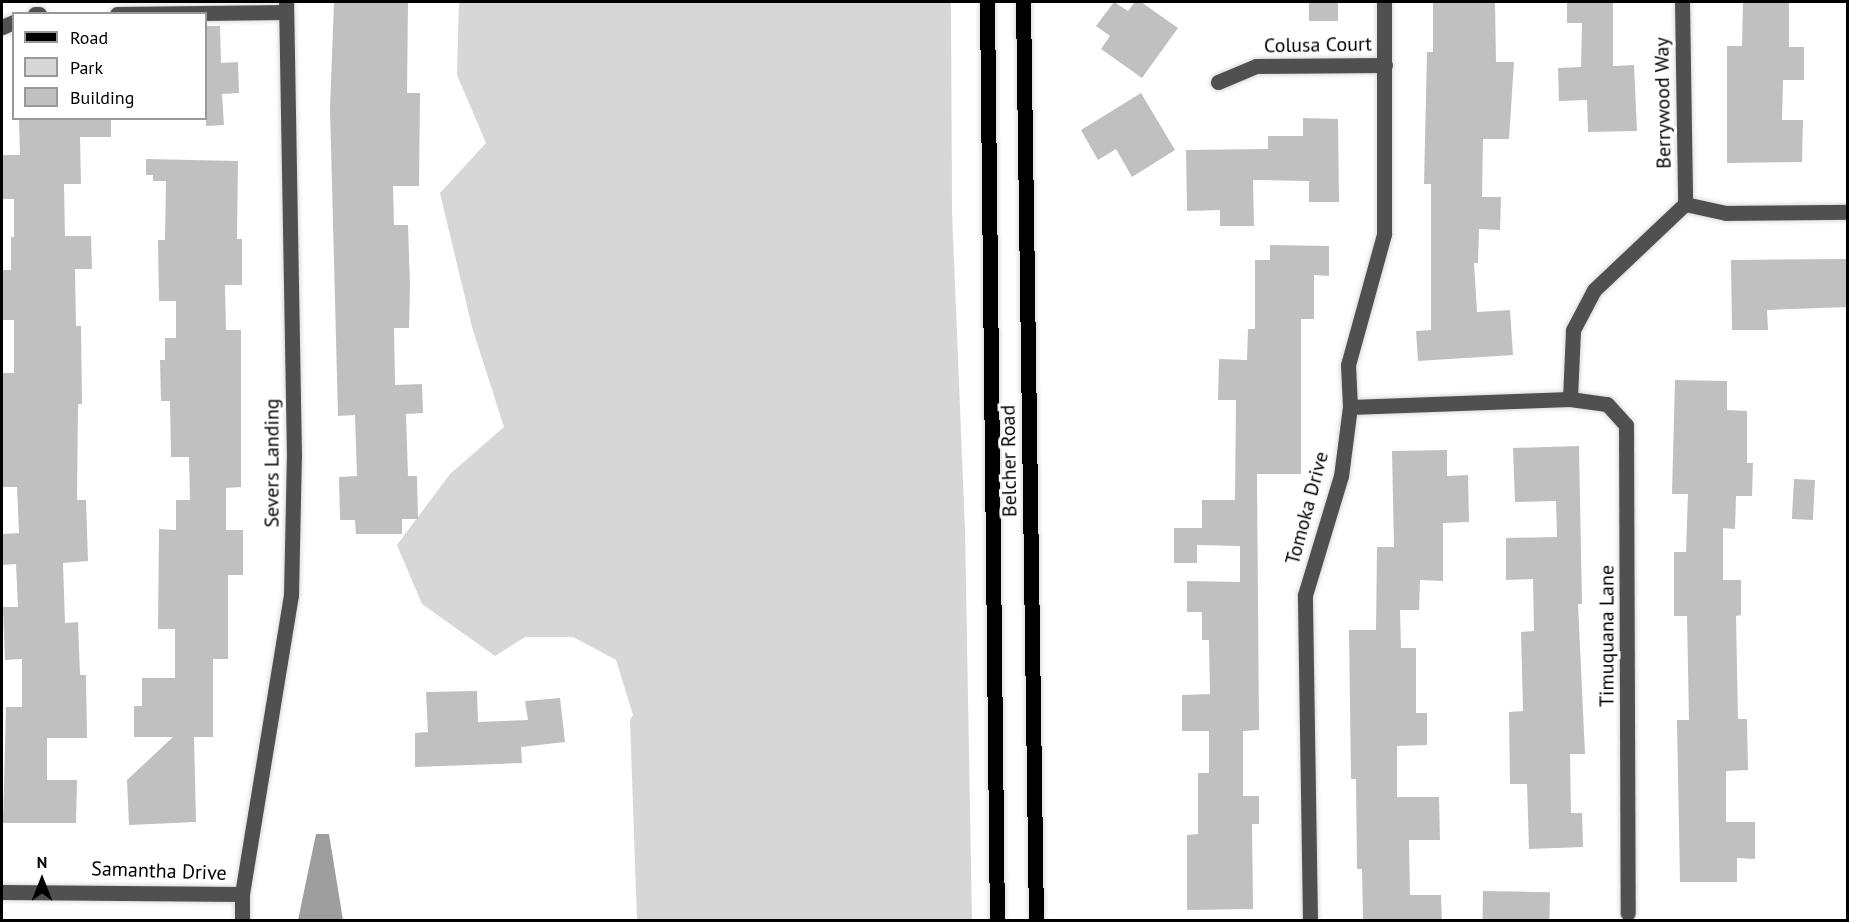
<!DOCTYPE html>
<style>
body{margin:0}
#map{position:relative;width:1849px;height:922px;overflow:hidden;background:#fff;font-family:"PT Sans",sans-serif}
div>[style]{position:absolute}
.green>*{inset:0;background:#d7d7d7}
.water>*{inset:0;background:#9e9e9e}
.building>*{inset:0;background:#c0c0c0;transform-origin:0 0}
.roads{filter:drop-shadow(0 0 2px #dbdbdb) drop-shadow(0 0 2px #dbdbdb)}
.minor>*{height:15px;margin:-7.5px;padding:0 7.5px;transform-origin:7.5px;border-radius:7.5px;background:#505050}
.major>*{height:15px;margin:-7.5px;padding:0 7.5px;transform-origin:7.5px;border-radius:7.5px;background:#000}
span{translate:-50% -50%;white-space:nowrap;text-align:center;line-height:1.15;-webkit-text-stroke:6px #fff;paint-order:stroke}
.street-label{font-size:20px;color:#000}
.frame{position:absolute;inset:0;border:3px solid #000;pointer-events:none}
.legend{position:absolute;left:12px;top:12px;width:195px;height:108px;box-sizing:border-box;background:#fff;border:2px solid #999;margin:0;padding:8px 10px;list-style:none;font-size:18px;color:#000}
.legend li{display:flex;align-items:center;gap:12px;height:30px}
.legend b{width:30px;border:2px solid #999}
.north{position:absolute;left:12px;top:850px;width:60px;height:60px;-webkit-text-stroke:4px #fff;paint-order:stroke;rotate:0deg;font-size:16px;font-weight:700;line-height:24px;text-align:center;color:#000}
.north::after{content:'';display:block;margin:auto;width:21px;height:27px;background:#000;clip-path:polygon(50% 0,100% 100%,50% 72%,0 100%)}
</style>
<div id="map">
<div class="green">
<div style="clip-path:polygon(459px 2px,951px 2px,952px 211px,965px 530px,972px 920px,637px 920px,630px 720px,633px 715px,616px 660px,573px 637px,525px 637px,495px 656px,422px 604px,397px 545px,450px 474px,504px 427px,472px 327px,440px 193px,486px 143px,457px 75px)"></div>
</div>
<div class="water">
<div style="clip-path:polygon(316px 834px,329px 834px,343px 920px,298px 920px)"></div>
</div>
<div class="building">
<div style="clip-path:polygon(334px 2px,408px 2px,407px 93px,420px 93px,419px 186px,393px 186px,394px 225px,408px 225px,410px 286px,409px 328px,394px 328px,395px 385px,422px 384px,423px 413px,406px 414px,408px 476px,417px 476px,418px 519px,402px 519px,402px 534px,356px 534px,355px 520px,340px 520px,339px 477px,357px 476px,355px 415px,338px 416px,330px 108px)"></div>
<div style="clip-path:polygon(1114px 2px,1128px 11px,1135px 2px,1141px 2px,1178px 28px,1142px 78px,1101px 49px,1110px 36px,1096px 26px)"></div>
<div style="left:1309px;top:2px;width:29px;height:19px"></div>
<div style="clip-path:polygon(1433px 2px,1495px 2px,1496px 62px,1514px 62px,1509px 139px,1483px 139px,1482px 197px,1501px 197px,1500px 230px,1479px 229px,1478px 263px,1474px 263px,1477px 312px,1510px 310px,1513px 355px,1418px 361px,1416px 331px,1431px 330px,1431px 184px,1424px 184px,1427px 52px,1433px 52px)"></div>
<div style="clip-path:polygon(1567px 2px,1613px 2px,1613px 66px,1634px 65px,1637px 131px,1588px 132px,1587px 100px,1559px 101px,1558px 68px,1581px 67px,1582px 23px,1567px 23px)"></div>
<div style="clip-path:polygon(1743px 2px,1789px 2px,1789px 47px,1804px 47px,1804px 80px,1783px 80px,1782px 120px,1803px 120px,1802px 162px,1727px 163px,1727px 46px,1742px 46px)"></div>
<div style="clip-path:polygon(206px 26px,220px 26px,221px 63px,238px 62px,239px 93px,222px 94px,224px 125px,206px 126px)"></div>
<div style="clip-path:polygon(1141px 93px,1175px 150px,1132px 177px,1116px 149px,1098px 160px,1081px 130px)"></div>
<div style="clip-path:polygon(19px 118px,111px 118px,111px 137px,80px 137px,81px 184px,64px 184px,65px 236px,91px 236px,92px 269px,75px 269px,76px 326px,81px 326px,82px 404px,78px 404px,77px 500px,86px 500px,88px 561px,63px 563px,65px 623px,78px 622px,80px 675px,86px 675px,87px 738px,47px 738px,47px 780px,77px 780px,76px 823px,3px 823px,6px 707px,22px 707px,22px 659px,5px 660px,3px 607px,18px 607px,16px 564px,3px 565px,2px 534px,19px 533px,17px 487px,3px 487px,2px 373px,14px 373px,14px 320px,2px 320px,2px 270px,11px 270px,11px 237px,14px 237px,14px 199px,2px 199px,2px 155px,20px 155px)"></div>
<div style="clip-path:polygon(1303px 118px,1338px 119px,1339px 202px,1309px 202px,1309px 181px,1253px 180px,1254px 226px,1220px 226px,1220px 210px,1187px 211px,1186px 150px,1268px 149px,1268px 136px,1303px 136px)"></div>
<div style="clip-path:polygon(146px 159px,238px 161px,237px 239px,242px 239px,242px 285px,225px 285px,226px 330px,241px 330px,241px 487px,226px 488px,226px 530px,243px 530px,243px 575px,228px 575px,228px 659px,213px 659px,213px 737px,194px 737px,196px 822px,129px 825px,127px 780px,173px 737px,134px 737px,134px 706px,142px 706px,142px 678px,175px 678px,175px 629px,158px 629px,159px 529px,176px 530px,176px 500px,190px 500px,189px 457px,171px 457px,170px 401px,161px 401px,160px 360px,165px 360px,165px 338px,176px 338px,176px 301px,159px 301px,158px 240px,165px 240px,166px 181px,153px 181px,153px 175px,146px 175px)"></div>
<div style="clip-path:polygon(1270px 245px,1329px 246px,1329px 276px,1314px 275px,1314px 319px,1301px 319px,1301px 474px,1257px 474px,1259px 730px,1243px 731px,1243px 796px,1259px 796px,1259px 824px,1252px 824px,1253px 909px,1187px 910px,1187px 835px,1198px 834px,1198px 773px,1209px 773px,1209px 731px,1182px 731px,1182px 695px,1210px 694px,1209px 640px,1202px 640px,1202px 612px,1187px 612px,1187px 581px,1240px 582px,1240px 546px,1197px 545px,1197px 563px,1174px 563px,1174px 528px,1202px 528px,1202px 500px,1235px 500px,1236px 400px,1218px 400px,1219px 359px,1247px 360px,1248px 329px,1255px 329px,1255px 260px,1270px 260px)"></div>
<div style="clip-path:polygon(1848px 259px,1848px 307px,1767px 310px,1768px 330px,1732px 330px,1731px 260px)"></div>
<div style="clip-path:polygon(1675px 380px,1727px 381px,1727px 410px,1747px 411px,1747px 463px,1753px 463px,1752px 496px,1736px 496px,1735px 529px,1723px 528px,1723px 580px,1741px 580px,1741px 615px,1736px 616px,1738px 719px,1747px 719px,1748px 770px,1726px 771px,1726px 822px,1755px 822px,1755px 859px,1737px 858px,1737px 882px,1680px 882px,1677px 720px,1689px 720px,1687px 616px,1674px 616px,1674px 552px,1686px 552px,1688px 494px,1672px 494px)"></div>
<div style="clip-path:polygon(1579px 446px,1582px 604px,1578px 604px,1585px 754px,1570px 754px,1571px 813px,1582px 813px,1583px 847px,1529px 849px,1527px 784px,1510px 784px,1509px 712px,1523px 711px,1521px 632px,1534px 631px,1533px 579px,1506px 580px,1506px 538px,1557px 537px,1556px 501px,1515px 502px,1513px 448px)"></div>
<div style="clip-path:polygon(1447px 450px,1447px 476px,1468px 475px,1469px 522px,1443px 523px,1443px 581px,1420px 580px,1419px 610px,1400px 610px,1401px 648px,1416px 648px,1416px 713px,1427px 713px,1427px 745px,1397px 746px,1397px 797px,1439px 797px,1440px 840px,1409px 840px,1410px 895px,1441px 895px,1442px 921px,1363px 921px,1362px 869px,1357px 869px,1356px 779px,1351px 779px,1349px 630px,1376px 630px,1377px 547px,1394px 547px,1392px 451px)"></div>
<div style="left:1794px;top:479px;width:21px;height:40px;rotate:3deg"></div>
<div style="clip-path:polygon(477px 691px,478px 722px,528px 720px,525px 701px,560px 698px,565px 742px,521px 747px,522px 763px,415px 767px,415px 733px,428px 732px,426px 692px)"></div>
<div style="left:1483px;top:891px;width:67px;height:30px;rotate:1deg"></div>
</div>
<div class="roads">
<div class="minor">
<div style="left:1682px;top:2px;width:202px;rotate:89.1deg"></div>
<div style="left:35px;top:14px;width:4px"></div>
<div style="left:117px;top:14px;width:169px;rotate:-0.7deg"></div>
<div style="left:2px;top:27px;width:13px;rotate:-23deg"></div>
<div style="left:1218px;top:82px;width:41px;rotate:-22.8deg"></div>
<div style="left:1256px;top:66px;width:129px;rotate:-0.4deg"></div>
<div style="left:1570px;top:399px;width:69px;rotate:-87.5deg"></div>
<div style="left:1573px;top:330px;width:45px;rotate:-62.3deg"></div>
<div style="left:1594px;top:290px;width:125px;rotate:-43.4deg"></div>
<div style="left:1685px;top:204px;width:42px;rotate:12.4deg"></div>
<div style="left:1726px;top:213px;width:122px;rotate:-0.5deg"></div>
<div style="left:1350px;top:407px;width:220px;rotate:-2.1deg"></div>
<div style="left:1570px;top:399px;width:37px;rotate:8deg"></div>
<div style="left:1607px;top:404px;width:28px;rotate:48deg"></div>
<div style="left:1626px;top:425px;width:488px;rotate:89.8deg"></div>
<div style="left:2px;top:892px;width:240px;rotate:0.5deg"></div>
<div style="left:242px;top:920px;width:26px;rotate:-90deg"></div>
<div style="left:242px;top:894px;width:303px;rotate:-80.7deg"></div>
<div style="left:291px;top:595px;width:138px;rotate:-88.8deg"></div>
<div style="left:294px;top:457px;width:455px;rotate:-91deg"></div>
<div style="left:1310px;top:920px;width:325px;rotate:-90.9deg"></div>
<div style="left:1305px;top:595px;width:124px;rotate:-73.2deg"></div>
<div style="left:1341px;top:476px;width:70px;rotate:-82.6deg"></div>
<div style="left:1350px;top:407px;width:42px;rotate:-92.7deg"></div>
<div style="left:1348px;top:365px;width:136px;rotate:-74.6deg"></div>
<div style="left:1384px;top:234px;width:232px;rotate:-90deg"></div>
</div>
<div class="major">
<div style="left:987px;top:2px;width:918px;rotate:89.38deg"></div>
<div style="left:1023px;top:2px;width:918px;rotate:89.19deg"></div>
</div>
</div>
<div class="street-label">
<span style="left:1318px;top:45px;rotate:-1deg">Colusa Court</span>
<span style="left:1663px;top:103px;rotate:-91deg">Berrywood Way</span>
<span style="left:1009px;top:461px;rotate:-91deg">Belcher Road</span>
<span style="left:272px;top:463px;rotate:-90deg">Severs Landing</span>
<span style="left:1307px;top:508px;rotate:-75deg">Tomoka Drive</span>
<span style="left:1607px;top:636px;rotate:-90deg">Timuquana Lane</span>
<span style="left:159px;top:871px;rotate:2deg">Samantha Drive</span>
</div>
<div class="frame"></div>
<ul class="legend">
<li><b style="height:8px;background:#000"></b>Road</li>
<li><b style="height:16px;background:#d7d7d7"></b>Park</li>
<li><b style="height:16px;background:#c0c0c0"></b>Building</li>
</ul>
<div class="north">N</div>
</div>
